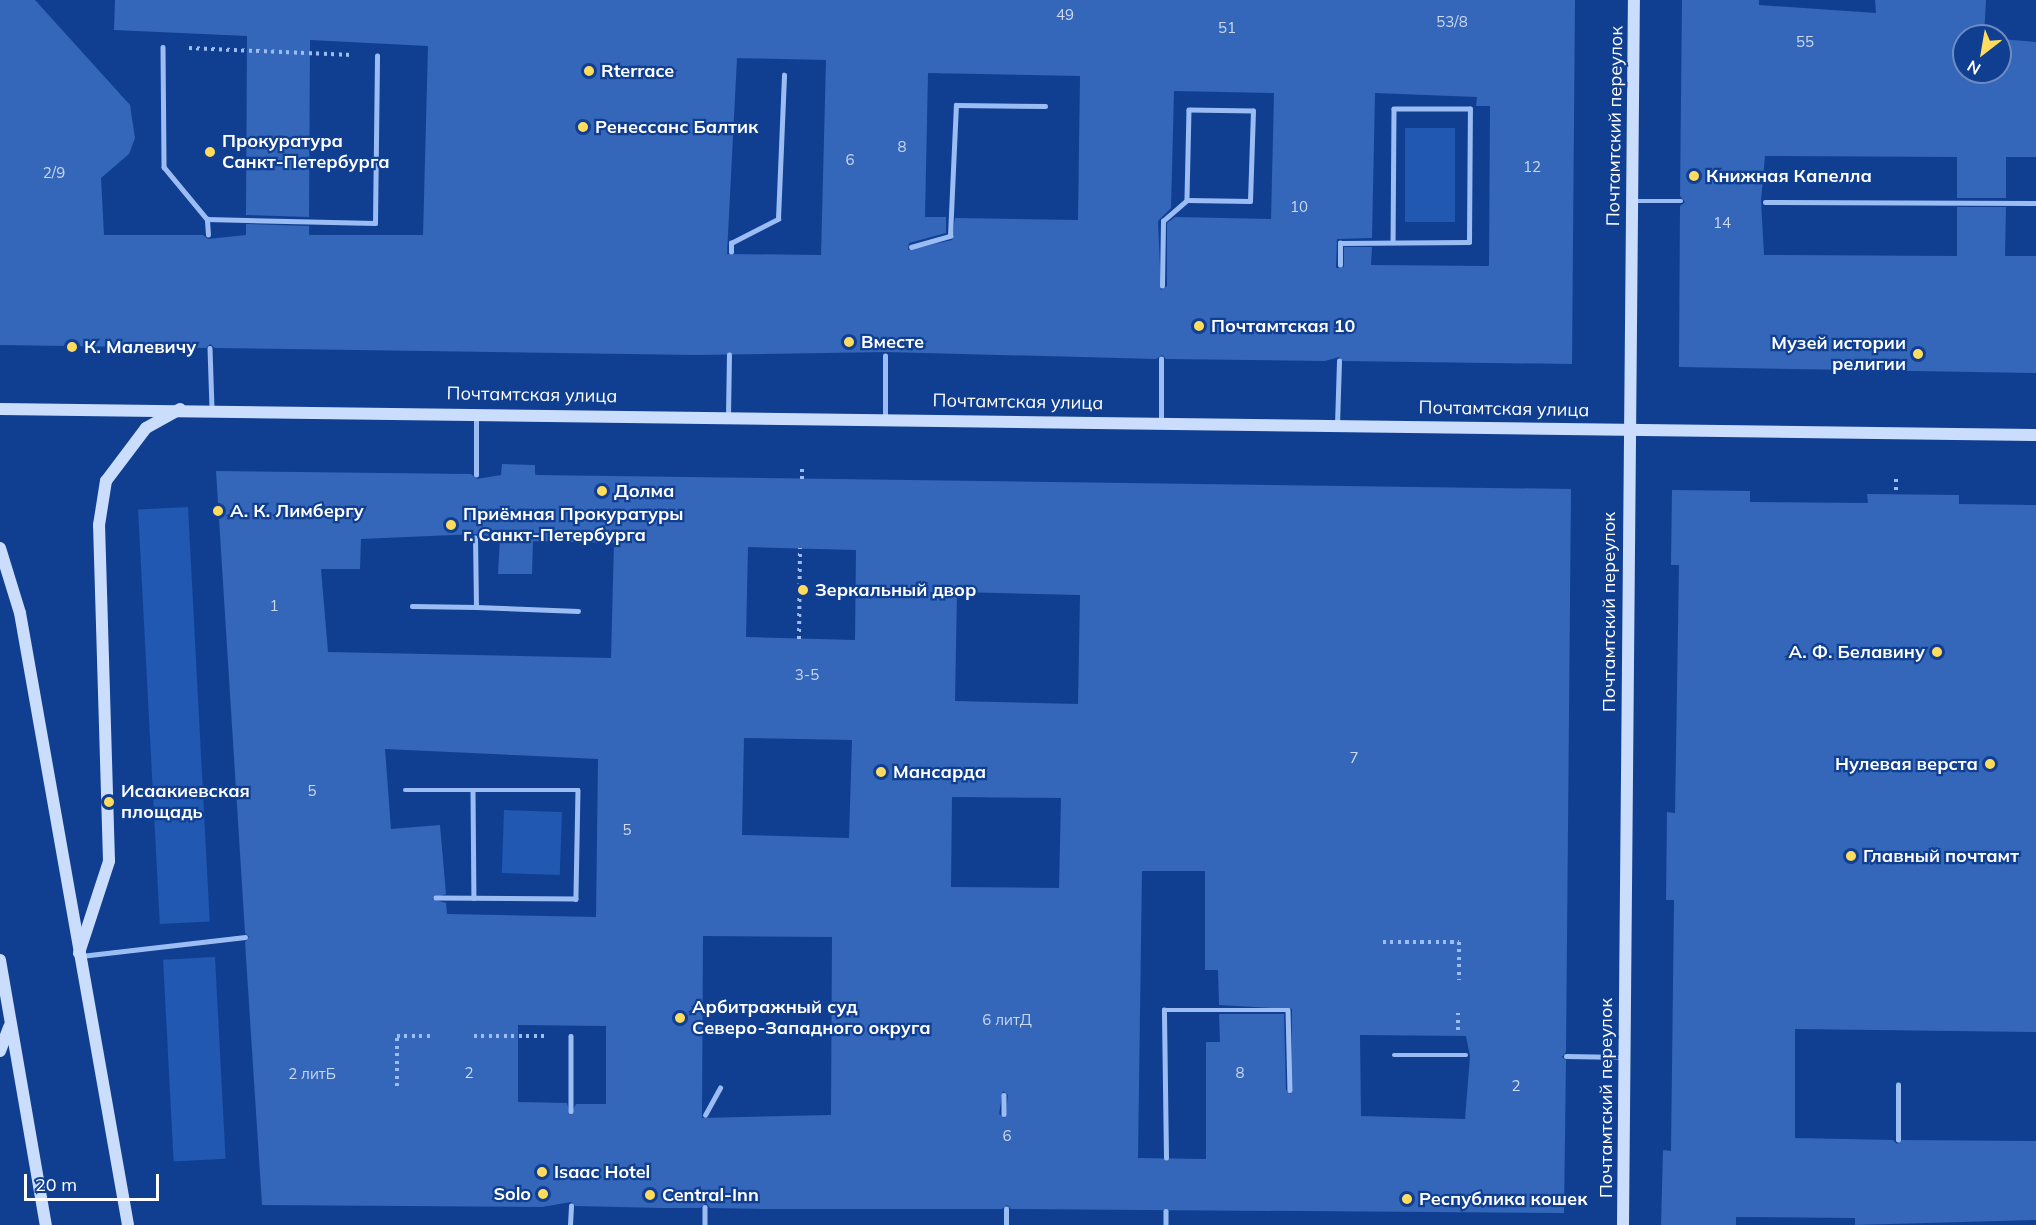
<!DOCTYPE html>
<meta charset="utf-8">
<style>
body{margin:0}
#map{position:relative;width:2036px;height:1225px;overflow:hidden;background:#103f92;font-family:Mulish,sans-serif}
div>[style]{position:absolute}
.green>*{inset:0;background:#2158b2;transform-origin:0 0}
.building>*{inset:0;background:#3466ba}
.path>*{height:4px;margin-top:-2px;transform-origin:0;background:repeating-linear-gradient(90deg,#9bbdf3 0 3px,transparent 0 7.5px)}
.lane>*{height:4.5px;margin:-2.25px;padding:0 2.25px;transform-origin:2.25px;border-radius:2.25px;background:#9bbdf3}
.secondary>*{height:12px;margin:-6px;padding:0 6px;transform-origin:6px;border-radius:6px;background:#cbddfd}
.dots>*{width:16px;height:16px;translate:-50% -50%;box-sizing:border-box;border:3px solid #103f92;border-radius:50%}
span{translate:-50% -50%;white-space:nowrap;text-align:center;line-height:1.15;-webkit-text-stroke:4.5px #103f92;paint-order:stroke}
.number-label{font-size:15px;color:#ccd9ee}
.number-label span{-webkit-text-stroke-width:0}
.poi-label{font-size:18px;color:#fff;font-weight:700}
.left{translate:0 -50%;text-align:left}
.right{translate:-100% -50%;text-align:right}
.street-label{font-size:18px;color:#fff}
.north{position:absolute;left:1952px;top:24px;width:60px;height:60px;box-sizing:border-box;background:#103f92;border:2px solid #708cbe;border-radius:50%;rotate:211deg;font-size:16px;font-weight:700;line-height:24px;text-align:center;color:#fff}
.north::after{content:'';display:block;margin:auto;width:21px;height:27px;background:#ffdc5e;clip-path:polygon(50% 0,100% 100%,50% 72%,0 100%)}
.scale{position:absolute;left:24px;top:1174px;width:135px;height:27px;box-sizing:border-box;border:3px solid #fff;border-top:0;padding-left:8px;font-size:18px;line-height:21px;white-space:nowrap;color:#fff;-webkit-text-stroke:4px #103f92;paint-order:stroke}
</style>
<div id="map">
<div class="green">
<div style="left:1405px;top:128px;width:50px;height:94px"></div>
<div style="left:188px;top:507px;width:415px;height:50px;rotate:87deg"></div>
<div style="left:504px;top:810px;width:58px;height:63px;rotate:2deg"></div>
<div style="left:215px;top:957px;width:202px;height:52px;rotate:87deg"></div>
</div>
<div class="building">
<div style="clip-path:polygon(evenodd,0 0,35px 0,130px 105px,135px 138px,129px 154px,101px 178px,104px 235px,203px 235px,208px 239px,246px 235px,246px 224px,309px 226px,309px 235px,423px 235px,428px 46px,310px 40px,309px 217px,246px 215px,247px 36px,114px 30px,115px 0,1575px 0,1572px 364px,1343px 361px,1339px 357px,1325px 361px,1166px 359px,1162px 355px,1156px 359px,886px 352px,696px 355px,215px 348px,210px 344px,206px 348px,0 345px,0 0,737px 58px,826px 60px,821px 255px,727px 254px,737px 58px,0 0,928px 73px,1080px 76px,1078px 220px,955px 218px,952px 240px,908px 250px,909px 243px,946px 233px,946px 217px,925px 217px,928px 73px,0 0,1174px 91px,1274px 93px,1271px 219px,1175px 217px,1167px 223px,1167px 286px,1161px 290px,1158px 221px,1171px 208px,1174px 91px,0 0,1375px 93px,1477px 97px,1476px 106px,1490px 106px,1489px 266px,1371px 265px,1372px 247px,1344px 247px,1344px 267px,1336px 268px,1337px 239px,1372px 238px,1375px 93px)"></div>
<div style="clip-path:polygon(1682px 0,1759px 0,1759px 5px,1876px 13px,1875px 0,1986px 0,1984px 36px,1964px 36px,1964px 72px,2000px 72px,2000px 39px,2036px 42px,2036px 157px,2006px 157px,2006px 198px,1957px 198px,1957px 157px,1765px 156px,1761px 201px,1764px 255px,1957px 256px,1957px 207px,2006px 207px,2005px 256px,2036px 256px,2036px 373px,1679px 367px,1680px 206px,1685px 202px,1680px 196px)"></div>
<div style="clip-path:polygon(evenodd,502px 464px,535px 465px,535px 475px,1571px 489px,1566px 1052px,1562px 1057px,1566px 1060px,1564px 1213px,1011px 1209px,1007px 1205px,1002px 1209px,768px 1209px,710px 1208px,706px 1203px,700px 1208px,663px 1208px,575px 1206px,571px 1202px,542px 1207px,262px 1205px,245px 942px,249px 937px,245px 933px,216px 471px,471px 474px,477px 479px,501px 475px,502px 464px,476px 534px,500px 538px,498px 574px,532px 574px,533px 541px,614px 543px,611px 658px,328px 652px,321px 569px,360px 569px,361px 539px,476px 534px,502px 464px,748px 547px,856px 550px,855px 640px,746px 637px,748px 547px,502px 464px,957px 592px,1080px 595px,1078px 704px,955px 701px,957px 592px,502px 464px,744px 738px,852px 740px,849px 838px,742px 835px,744px 738px,502px 464px,385px 749px,598px 759px,596px 917px,447px 914px,446px 903px,432px 899px,446px 894px,440px 825px,391px 829px,385px 749px,502px 464px,952px 797px,1061px 798px,1059px 888px,951px 887px,952px 797px,502px 464px,1142px 871px,1205px 871px,1205px 970px,1218px 970px,1219px 1005px,1292px 1009px,1291px 1094px,1286px 1090px,1284px 1014px,1219px 1014px,1220px 1042px,1206px 1042px,1206px 1159px,1138px 1158px,1142px 871px,502px 464px,703px 936px,832px 937px,831px 1115px,702px 1118px,703px 936px,502px 464px,518px 1025px,606px 1026px,606px 1104px,576px 1104px,570px 1115px,567px 1103px,518px 1102px,518px 1025px,502px 464px,1360px 1035px,1466px 1036px,1470px 1056px,1465px 1119px,1361px 1116px,1360px 1035px,502px 464px,1003px 1091px,1008px 1095px,1005px 1118px,999px 1114px,1003px 1091px)"></div>
<div style="clip-path:polygon(1672px 490px,1750px 491px,1750px 502px,1868px 503px,1867px 494px,1959px 495px,1959px 504px,2036px 505px,2036px 1032px,1795px 1029px,1795px 1138px,1893px 1140px,1897px 1144px,1902px 1140px,2036px 1141px,2036px 1220px,1855px 1225px,1855px 1218px,1736px 1217px,1736px 1225px,1661px 1225px,1663px 1150px,1671px 1151px,1674px 900px,1666px 900px,1667px 812px,1675px 813px,1679px 565px,1671px 565px)"></div>
</div>
<div class="path">
<div style="left:189px;top:48px;width:163px;rotate:2.5deg"></div>
<div style="left:802px;top:479px;width:12px;rotate:-90deg"></div>
<div style="left:1896px;top:479px;width:15px;rotate:90deg"></div>
<div style="left:799px;top:639px;width:91px;rotate:-89.4deg"></div>
<div style="left:1383px;top:942px;width:76px"></div>
<div style="left:1459px;top:942px;width:38px;rotate:90deg"></div>
<div style="left:1458px;top:1030px;width:17px;rotate:-90deg"></div>
<div style="left:474px;top:1036px;width:71px"></div>
<div style="left:397px;top:1086px;width:50px;rotate:-90deg"></div>
<div style="left:397px;top:1036px;width:33px"></div>
</div>
<div class="lane">
<div style="left:163px;top:47px;width:120px;rotate:89.5deg"></div>
<div style="left:164px;top:167px;width:67px;rotate:50.4deg"></div>
<div style="left:1635px;top:201px;width:46px"></div>
<div style="left:1765px;top:202px;width:271px;rotate:0.2deg"></div>
<div style="left:208px;top:235px;width:16px;rotate:-94deg"></div>
<div style="left:207px;top:219px;width:168px;rotate:1.4deg"></div>
<div style="left:375px;top:223px;width:167px;rotate:-89.3deg"></div>
<div style="left:911px;top:247px;width:41px;rotate:-15.8deg"></div>
<div style="left:950px;top:236px;width:131px;rotate:-87.4deg"></div>
<div style="left:956px;top:105px;width:89px;rotate:0.6deg"></div>
<div style="left:731px;top:252px;width:9px;rotate:-90deg"></div>
<div style="left:731px;top:243px;width:53px;rotate:-27.1deg"></div>
<div style="left:778px;top:219px;width:144px;rotate:-87.6deg"></div>
<div style="left:1340px;top:265px;width:22px;rotate:-90deg"></div>
<div style="left:1340px;top:243px;width:129px;rotate:-0.4deg"></div>
<div style="left:1469px;top:242px;width:133px;rotate:-89.6deg"></div>
<div style="left:1470px;top:109px;width:76px;rotate:180deg"></div>
<div style="left:1394px;top:109px;width:133px;rotate:90.4deg"></div>
<div style="left:1162px;top:286px;width:65px;rotate:-89.1deg"></div>
<div style="left:1163px;top:221px;width:32px;rotate:-41deg"></div>
<div style="left:1187px;top:200px;width:63px;rotate:0.9deg"></div>
<div style="left:1250px;top:201px;width:90px;rotate:-88.1deg"></div>
<div style="left:1253px;top:111px;width:64px;rotate:-179.1deg"></div>
<div style="left:1189px;top:110px;width:90px;rotate:91.3deg"></div>
<div style="left:210px;top:348px;width:60px;rotate:88.1deg"></div>
<div style="left:728px;top:416px;width:61px;rotate:-89.1deg"></div>
<div style="left:885px;top:418px;width:62px;rotate:-90deg"></div>
<div style="left:1161px;top:423px;width:64px;rotate:-90deg"></div>
<div style="left:1337px;top:425px;width:64px;rotate:-88.2deg"></div>
<div style="left:476px;top:475px;width:58px;rotate:-90deg"></div>
<div style="left:412px;top:606px;width:64px;rotate:0.9deg"></div>
<div style="left:476px;top:607px;width:69px;rotate:-90.8deg"></div>
<div style="left:476px;top:607px;width:102px;rotate:2.2deg"></div>
<div style="left:405px;top:790px;width:173px"></div>
<div style="left:578px;top:790px;width:109px;rotate:91.1deg"></div>
<div style="left:576px;top:899px;width:140px;rotate:-179.6deg"></div>
<div style="left:473px;top:790px;width:108px;rotate:89.5deg"></div>
<div style="left:81px;top:956px;width:165px;rotate:-6.6deg"></div>
<div style="left:571px;top:1036px;width:75px;rotate:90deg"></div>
<div style="left:1394px;top:1055px;width:72px"></div>
<div style="left:1566px;top:1056px;width:58px;rotate:1deg"></div>
<div style="left:1004px;top:1095px;width:19px;rotate:90deg"></div>
<div style="left:705px;top:1115px;width:31px;rotate:-61deg"></div>
<div style="left:1898px;top:1140px;width:55px;rotate:-90deg"></div>
<div style="left:1166px;top:1158px;width:148px;rotate:-90.8deg"></div>
<div style="left:1164px;top:1010px;width:124px"></div>
<div style="left:1288px;top:1010px;width:80px;rotate:88.6deg"></div>
<div style="left:705px;top:1207px;width:18px;rotate:90deg"></div>
<div style="left:1166px;top:1211px;width:14px;rotate:90deg"></div>
<div style="left:570px;top:1225px;width:19px;rotate:-87deg"></div>
<div style="left:1006px;top:1225px;width:16px;rotate:-90deg"></div>
</div>
<div class="secondary">
<div style="left:0;top:409px;width:2036px;rotate:0.73deg"></div>
<div style="left:0;top:548px;width:68px;rotate:72.9deg"></div>
<div style="left:20px;top:613px;width:621px;rotate:79.99deg"></div>
<div style="left:79px;top:953px;width:97px;rotate:-71.9deg"></div>
<div style="left:109px;top:861px;width:336px;rotate:-91.7deg"></div>
<div style="left:99px;top:525px;width:45px;rotate:-81deg"></div>
<div style="left:106px;top:481px;width:66px;rotate:-53deg"></div>
<div style="left:146px;top:428px;width:39px;rotate:-29deg"></div>
<div style="left:0;top:960px;width:269px;rotate:80.2deg"></div>
<div style="left:0;top:1051px;width:26px;rotate:-69deg"></div>
<div style="left:1623px;top:1225px;width:1225px;rotate:-89.49deg"></div>
</div>
<div class="dots">
<div style="left:589px;top:71px;background:#ffdc5e"></div>
<div style="left:583px;top:127px;background:#ffdc5e"></div>
<div style="left:210px;top:152px;background:#ffdc5e"></div>
<div style="left:1694px;top:176px;background:#ffdc5e"></div>
<div style="left:1199px;top:326px;background:#ffdc5e"></div>
<div style="left:849px;top:342px;background:#ffdc5e"></div>
<div style="left:72px;top:347px;background:#ffdc5e"></div>
<div style="left:1918px;top:354px;background:#ffdc5e"></div>
<div style="left:602px;top:491px;background:#ffdc5e"></div>
<div style="left:218px;top:511px;background:#ffdc5e"></div>
<div style="left:451px;top:525px;background:#ffdc5e"></div>
<div style="left:803px;top:590px;background:#ffdc5e"></div>
<div style="left:1937px;top:652px;background:#ffdc5e"></div>
<div style="left:1990px;top:764px;background:#ffdc5e"></div>
<div style="left:881px;top:772px;background:#ffdc5e"></div>
<div style="left:109px;top:802px;background:#ffdc5e"></div>
<div style="left:1851px;top:856px;background:#ffdc5e"></div>
<div style="left:680px;top:1018px;background:#ffdc5e"></div>
<div style="left:542px;top:1172px;background:#ffdc5e"></div>
<div style="left:543px;top:1194px;background:#ffdc5e"></div>
<div style="left:650px;top:1195px;background:#ffdc5e"></div>
<div style="left:1407px;top:1199px;background:#ffdc5e"></div>
</div>
<div class="number-label">
<span style="left:1065px;top:15px">49</span>
<span style="left:1452px;top:22px">53/8</span>
<span style="left:1227px;top:28px">51</span>
<span style="left:1805px;top:42px">55</span>
<span style="left:902px;top:147px">8</span>
<span style="left:850px;top:160px">6</span>
<span style="left:1532px;top:167px">12</span>
<span style="left:54px;top:173px">2/9</span>
<span style="left:1299px;top:207px">10</span>
<span style="left:1722px;top:223px">14</span>
<span style="left:274px;top:606px">1</span>
<span style="left:807px;top:675px">3-5</span>
<span style="left:1354px;top:758px">7</span>
<span style="left:312px;top:791px">5</span>
<span style="left:627px;top:830px">5</span>
<span style="left:1007px;top:1020px">6 литД</span>
<span style="left:469px;top:1073px">2</span>
<span style="left:1240px;top:1073px">8</span>
<span style="left:312px;top:1074px">2 литБ</span>
<span style="left:1516px;top:1086px">2</span>
<span style="left:1007px;top:1136px">6</span>
</div>
<div class="poi-label">
<span class="left" style="left:601px;top:71px">Rterrace</span>
<span class="left" style="left:595px;top:127px">Ренессанс Балтик</span>
<span class="left" style="left:222px;top:152px">Прокуратура<br>Санкт-Петербурга</span>
<span class="left" style="left:1706px;top:176px">Книжная Капелла</span>
<span class="left" style="left:1211px;top:326px">Почтамтская 10</span>
<span class="left" style="left:861px;top:342px">Вместе</span>
<span class="right" style="left:1906px;top:354px">Музей истории<br>религии</span>
<span class="left" style="left:84px;top:347px">К. Малевичу</span>
<span class="left" style="left:614px;top:491px">Долма</span>
<span class="left" style="left:230px;top:511px">А. К. Лимбергу</span>
<span class="left" style="left:463px;top:525px">Приёмная Прокуратуры<br>г. Санкт-Петербурга</span>
<span class="left" style="left:815px;top:590px">Зеркальный двор</span>
<span class="right" style="left:1925px;top:652px">А. Ф. Белавину</span>
<span class="right" style="left:1978px;top:764px">Нулевая верста</span>
<span class="left" style="left:893px;top:772px">Мансарда</span>
<span class="left" style="left:121px;top:802px">Исаакиевская<br>площадь</span>
<span class="left" style="left:1863px;top:856px">Главный почтамт</span>
<span class="left" style="left:692px;top:1018px">Арбитражный суд<br>Северо-Западного округа</span>
<span class="left" style="left:554px;top:1172px">Isaac Hotel</span>
<span class="right" style="left:531px;top:1194px">Solo</span>
<span class="left" style="left:662px;top:1195px">Central-Inn</span>
<span class="left" style="left:1419px;top:1199px">Республика кошек</span>
</div>
<div class="street-label">
<span style="left:1615px;top:126px;rotate:-89deg">Почтамтский переулок</span>
<span style="left:532px;top:395px;rotate:1deg">Почтамтская улица</span>
<span style="left:1018px;top:402px;rotate:1deg">Почтамтская улица</span>
<span style="left:1504px;top:409px;rotate:1deg">Почтамтская улица</span>
<span style="left:1609px;top:612px;rotate:-90deg">Почтамтский переулок</span>
<span style="left:1606px;top:1098px;rotate:-90deg">Почтамтский переулок</span>
</div>
<div class="north">N</div>
<div class="scale">20 m</div>
</div>
